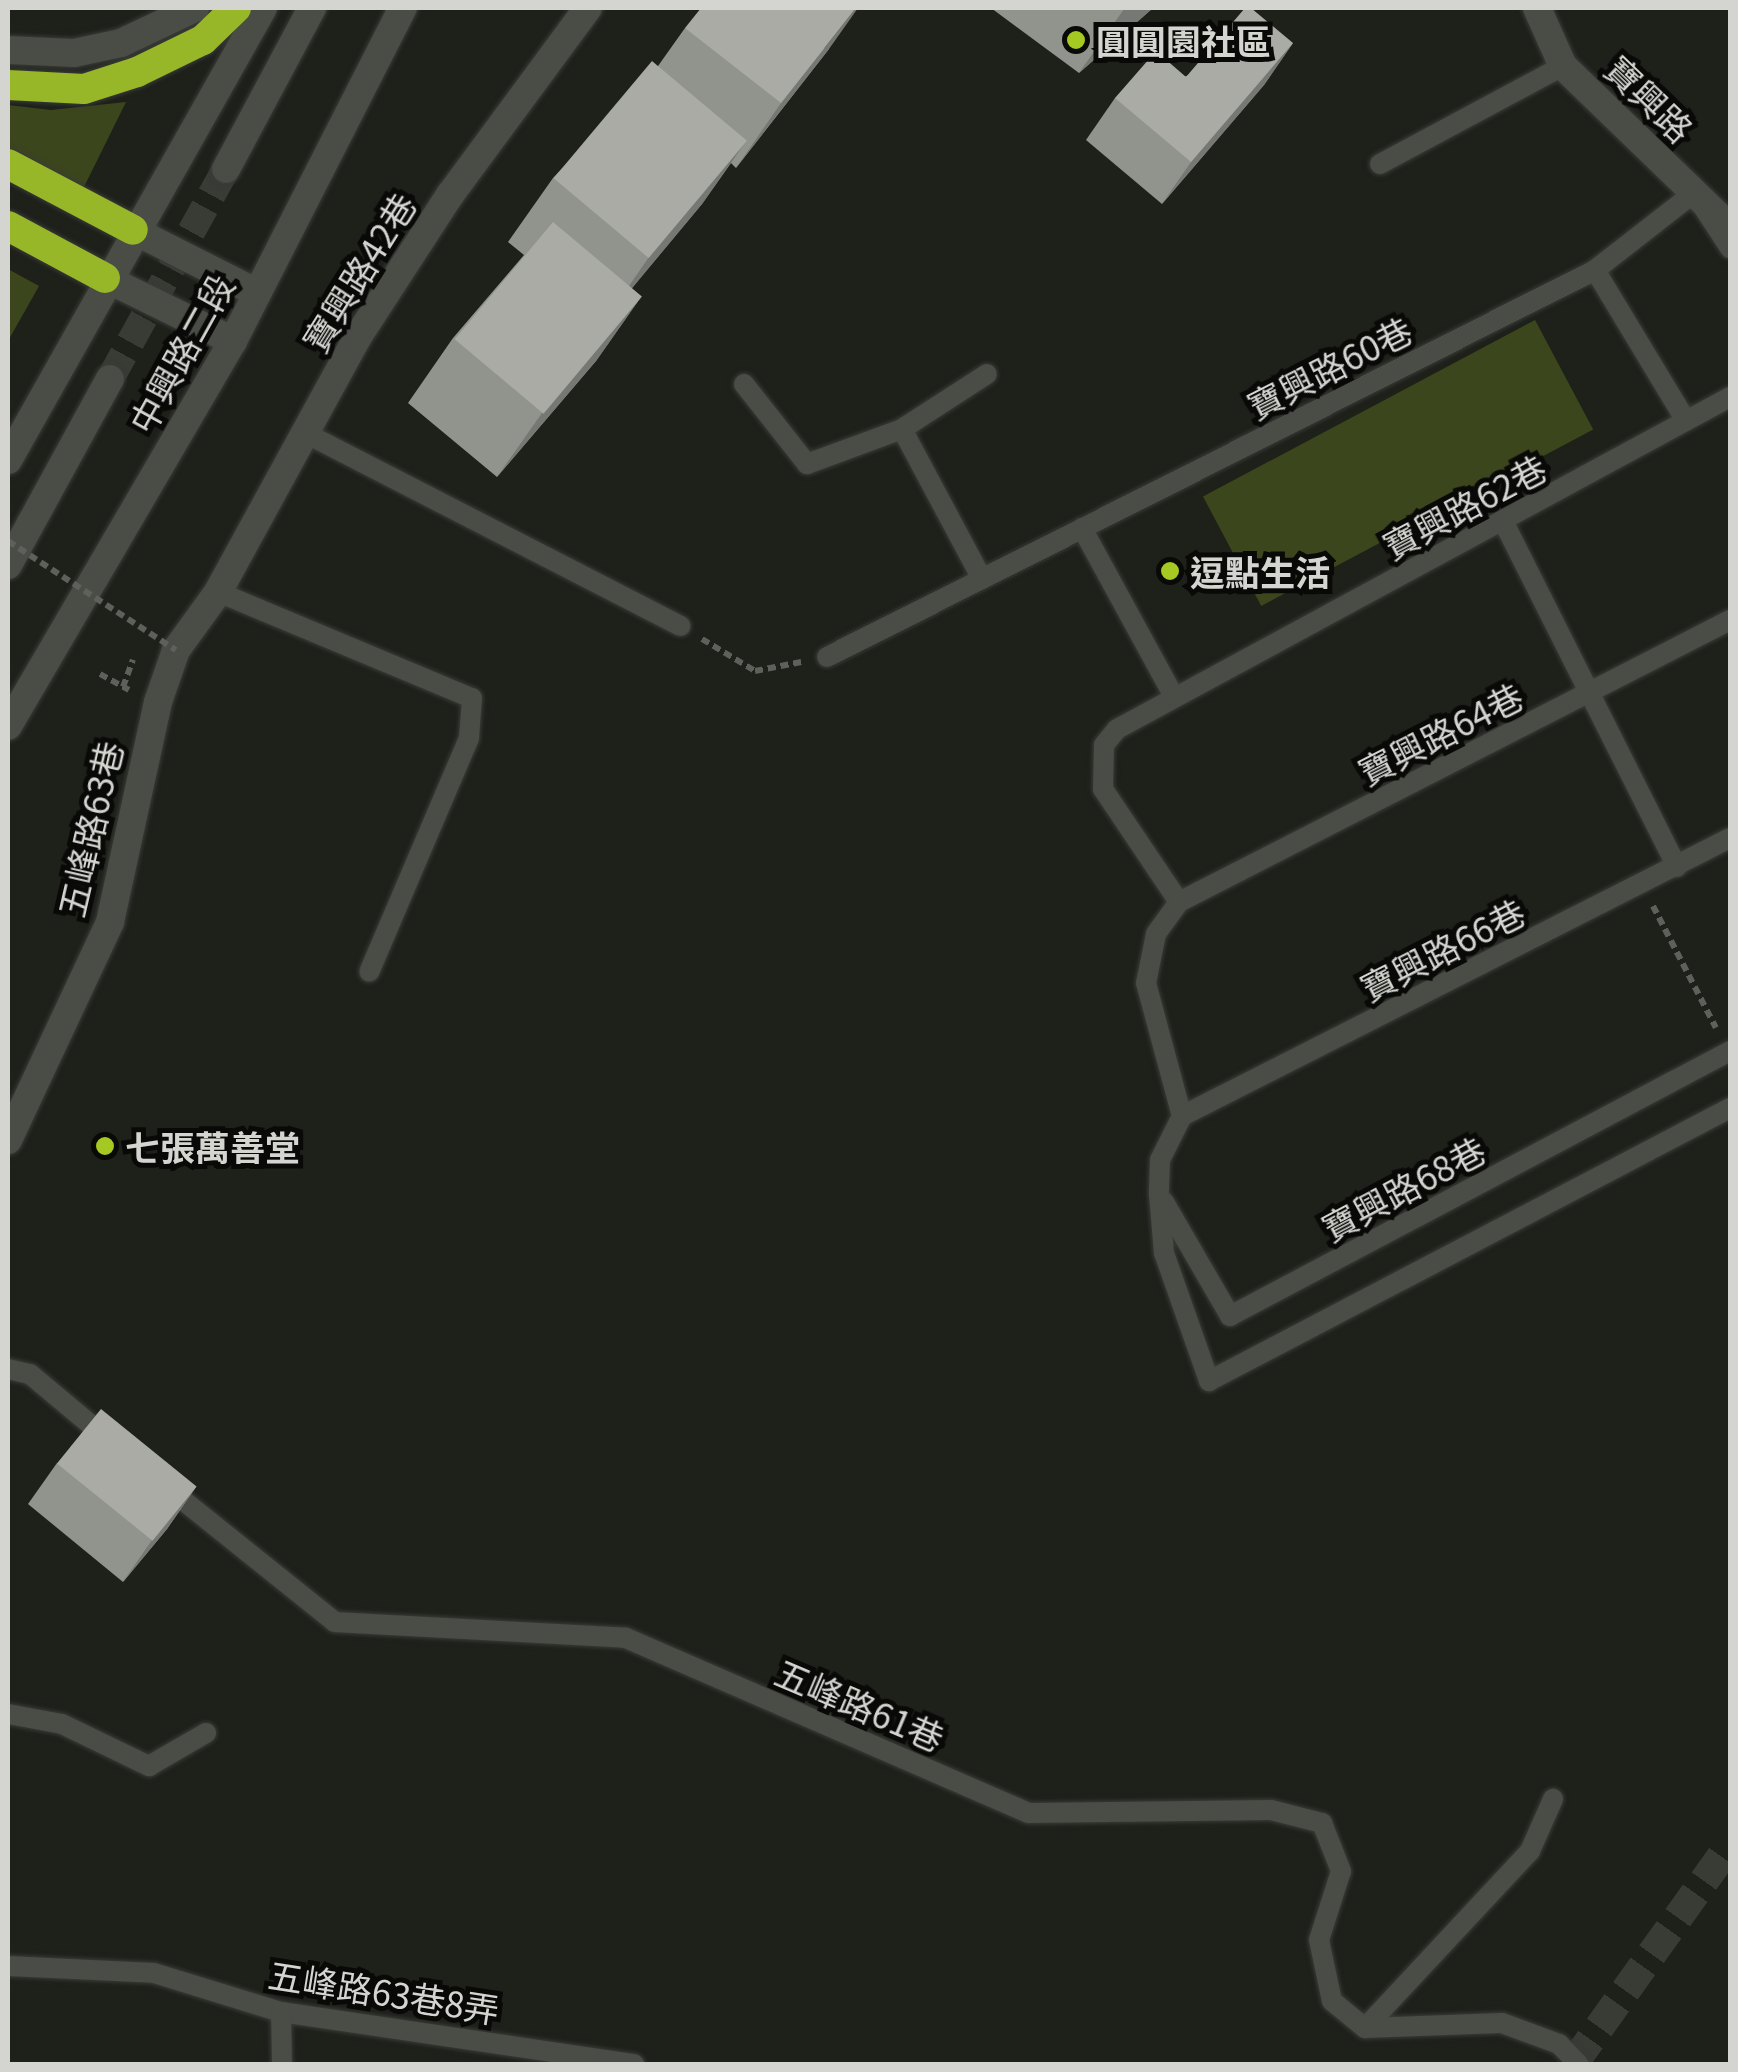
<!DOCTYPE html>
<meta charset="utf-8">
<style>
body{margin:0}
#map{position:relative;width:1738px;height:2072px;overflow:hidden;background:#1e201a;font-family:Georgia,"Noto Sans TC",serif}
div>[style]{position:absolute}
.green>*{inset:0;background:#3c461d;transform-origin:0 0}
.tertiary-tunnel>*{height:28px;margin-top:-14px;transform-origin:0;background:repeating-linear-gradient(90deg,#393b35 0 28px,transparent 0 42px)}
.motorway-tunnel>*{height:30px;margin-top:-15px;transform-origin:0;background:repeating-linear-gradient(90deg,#393b35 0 30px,transparent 0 45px)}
.path>*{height:6px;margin-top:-3px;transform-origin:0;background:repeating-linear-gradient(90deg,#5f605b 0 8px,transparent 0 13px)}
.roads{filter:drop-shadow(0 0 2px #393b37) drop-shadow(0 0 2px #393b37)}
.service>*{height:20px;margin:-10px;padding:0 10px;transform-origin:10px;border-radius:10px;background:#4a4c46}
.minor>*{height:28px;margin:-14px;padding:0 14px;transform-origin:14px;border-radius:14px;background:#4a4c46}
.tertiary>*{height:28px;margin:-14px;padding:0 14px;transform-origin:14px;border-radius:14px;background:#4a4c46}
.motorway>*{height:30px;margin:-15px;padding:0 15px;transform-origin:15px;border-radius:15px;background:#97b628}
.path-bridge>*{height:6px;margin-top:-3px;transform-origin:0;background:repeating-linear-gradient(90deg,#5f605b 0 8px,transparent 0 13px)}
.wall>*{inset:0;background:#91938d}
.shaded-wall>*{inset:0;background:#767873}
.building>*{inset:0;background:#a9aba4;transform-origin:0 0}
.dots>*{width:28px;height:28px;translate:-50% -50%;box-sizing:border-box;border:5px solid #090907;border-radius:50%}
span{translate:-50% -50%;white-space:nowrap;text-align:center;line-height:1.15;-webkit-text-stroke:10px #090907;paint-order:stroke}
.poi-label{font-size:35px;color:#d4d5d1;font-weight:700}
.left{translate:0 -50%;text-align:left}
.street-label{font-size:35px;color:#d4d5d1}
.frame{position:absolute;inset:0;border:10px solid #d4d5d1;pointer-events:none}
</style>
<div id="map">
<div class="green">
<div style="clip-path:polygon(126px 102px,81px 193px,8px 147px,8px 105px,51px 110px)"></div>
<div style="clip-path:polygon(8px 269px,39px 286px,8px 341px)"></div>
<div style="left:1535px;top:320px;width:124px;height:376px;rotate:62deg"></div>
</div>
<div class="tertiary-tunnel">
<div style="left:110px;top:379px;width:240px;rotate:-61.1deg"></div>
</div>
<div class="motorway-tunnel">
<div style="left:1573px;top:2064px;width:269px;rotate:-54.4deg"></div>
</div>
<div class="path">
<div style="left:702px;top:639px;width:62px;rotate:31.1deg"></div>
<div style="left:755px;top:671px;width:47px;rotate:-11.1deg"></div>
<div style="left:100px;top:674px;width:33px;rotate:29deg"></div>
<div style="left:123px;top:687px;width:29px;rotate:-70deg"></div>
<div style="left:1653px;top:906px;width:137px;rotate:62.7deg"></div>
</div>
<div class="roads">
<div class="service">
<div style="left:1380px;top:164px;width:208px;rotate:-28.2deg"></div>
<div style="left:1595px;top:270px;width:176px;rotate:58.9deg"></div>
<div style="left:744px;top:384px;width:102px;rotate:51.8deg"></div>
<div style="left:807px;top:464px;width:101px;rotate:-20.2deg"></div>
<div style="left:902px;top:429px;width:170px;rotate:61.9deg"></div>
<div style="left:1730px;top:397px;width:697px;rotate:151.56deg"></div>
<div style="left:1117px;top:729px;width:21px;rotate:129deg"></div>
<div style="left:1104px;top:745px;width:44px;rotate:91.3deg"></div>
<div style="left:1103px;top:789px;width:136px;rotate:56.1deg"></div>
<div style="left:1179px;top:902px;width:39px;rotate:126deg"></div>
<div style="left:1156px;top:934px;width:50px;rotate:101.5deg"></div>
<div style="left:1146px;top:983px;width:138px;rotate:74.9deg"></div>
<div style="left:1182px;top:1116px;width:49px;rotate:116.6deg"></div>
<div style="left:1160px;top:1160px;width:34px;rotate:92deg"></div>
<div style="left:1159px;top:1194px;width:59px;rotate:85.2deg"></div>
<div style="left:1164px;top:1253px;width:136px;rotate:70.6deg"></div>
<div style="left:1209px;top:1381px;width:588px;rotate:-27.65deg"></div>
<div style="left:902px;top:429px;width:101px;rotate:-32.9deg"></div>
<div style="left:307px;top:434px;width:420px;rotate:27.2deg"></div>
<div style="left:1504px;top:523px;width:385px;rotate:63.3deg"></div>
<div style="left:1082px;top:528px;width:190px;rotate:61.4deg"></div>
<div style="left:218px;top:592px;width:275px;rotate:22.7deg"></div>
<div style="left:472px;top:698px;width:40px;rotate:94.3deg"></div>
<div style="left:469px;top:738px;width:254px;rotate:113.1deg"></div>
<div style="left:827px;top:657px;width:860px;rotate:-26.74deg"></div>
<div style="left:1595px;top:270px;width:125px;rotate:-37.9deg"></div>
<div style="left:1694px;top:193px;width:66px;rotate:56.8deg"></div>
<div style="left:1179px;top:902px;width:619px;rotate:-27.1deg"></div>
<div style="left:1182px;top:1116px;width:614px;rotate:-26.9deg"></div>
<div style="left:1164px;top:1202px;width:132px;rotate:59.9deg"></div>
<div style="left:1230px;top:1316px;width:566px;rotate:-27.92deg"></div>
<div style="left:8px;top:1369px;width:23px;rotate:13deg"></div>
<div style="left:30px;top:1374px;width:104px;rotate:39.9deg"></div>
<div style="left:164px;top:1485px;width:219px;rotate:38.7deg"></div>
<div style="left:335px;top:1622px;width:291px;rotate:3.1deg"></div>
<div style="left:626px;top:1638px;width:439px;rotate:23.5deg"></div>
<div style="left:1029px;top:1813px;width:242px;rotate:-0.7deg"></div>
<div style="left:1271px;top:1810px;width:53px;rotate:14.3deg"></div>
<div style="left:1322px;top:1823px;width:52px;rotate:68.4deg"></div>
<div style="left:1341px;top:1871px;width:72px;rotate:107.7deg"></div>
<div style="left:1319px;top:1940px;width:62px;rotate:78deg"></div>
<div style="left:1332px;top:2001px;width:43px;rotate:39.3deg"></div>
<div style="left:1365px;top:2028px;width:137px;rotate:-2.1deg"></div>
<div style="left:1502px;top:2023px;width:61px;rotate:20.2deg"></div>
<div style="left:1559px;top:2044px;width:28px;rotate:46deg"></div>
<div style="left:8px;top:1714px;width:55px;rotate:10.5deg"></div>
<div style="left:62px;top:1724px;width:97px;rotate:25.8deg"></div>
<div style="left:149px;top:1766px;width:66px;rotate:-30.1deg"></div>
<div style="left:8px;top:1966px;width:146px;rotate:2.7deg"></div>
<div style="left:154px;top:1973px;width:133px;rotate:17.1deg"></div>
<div style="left:281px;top:2012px;width:357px;rotate:8.4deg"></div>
<div style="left:281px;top:2012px;width:52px;rotate:88.9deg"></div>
<div style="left:1365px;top:2028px;width:242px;rotate:-47deg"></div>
<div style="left:1530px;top:1851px;width:57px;rotate:-66.1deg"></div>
</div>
<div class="minor">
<div style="left:1537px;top:8px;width:64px;rotate:65.9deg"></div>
<div style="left:1563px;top:66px;width:232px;rotate:44deg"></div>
<div style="left:8px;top:50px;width:66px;rotate:2.6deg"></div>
<div style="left:74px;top:53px;width:48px;rotate:-12deg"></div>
<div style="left:121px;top:43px;width:82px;rotate:-25.3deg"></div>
<div style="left:8px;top:1140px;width:241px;rotate:-64.9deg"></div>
<div style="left:110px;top:922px;width:225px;rotate:-77.7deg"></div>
<div style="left:158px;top:702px;width:55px;rotate:-70.9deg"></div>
<div style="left:176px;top:650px;width:72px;rotate:-54.1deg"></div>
<div style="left:218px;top:592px;width:290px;rotate:-61.3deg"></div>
<div style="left:357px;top:338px;width:171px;rotate:-57deg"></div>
<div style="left:450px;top:195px;width:232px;rotate:-53.6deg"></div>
</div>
<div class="tertiary">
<div style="left:226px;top:169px;width:183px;rotate:-61.9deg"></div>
<div style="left:133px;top:230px;width:139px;rotate:26.9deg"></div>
<div style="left:105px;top:278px;width:143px;rotate:26.2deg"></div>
<div style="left:8px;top:460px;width:519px;rotate:-60.57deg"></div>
<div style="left:8px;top:565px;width:212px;rotate:-61.3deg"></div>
<div style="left:8px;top:726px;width:446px;rotate:-59.7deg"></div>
<div style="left:233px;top:341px;width:374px;rotate:-63deg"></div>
</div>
<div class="motorway">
<div style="left:8px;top:85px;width:76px;rotate:3deg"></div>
<div style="left:84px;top:89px;width:56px;rotate:-17.8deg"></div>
<div style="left:137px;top:72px;width:73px;rotate:-25.9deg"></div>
<div style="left:203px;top:40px;width:46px;rotate:-44.1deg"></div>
<div style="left:8px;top:164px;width:141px;rotate:27.8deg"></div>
<div style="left:8px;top:226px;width:110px;rotate:28.2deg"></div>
</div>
</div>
<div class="path-bridge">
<div style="left:8px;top:541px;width:200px;rotate:33deg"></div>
</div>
<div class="wall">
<div style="clip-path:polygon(991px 8px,1153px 8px,1079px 73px)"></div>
<div style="clip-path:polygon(685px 28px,829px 49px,736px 168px,731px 163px,702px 204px,631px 289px,641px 297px,596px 361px,497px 477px,408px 403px,453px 338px,524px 255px,508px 242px,553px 178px,658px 66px)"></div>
<div style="clip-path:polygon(1293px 43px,1264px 85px,1162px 204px,1086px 140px,1115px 98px)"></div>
<div style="clip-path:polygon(57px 1463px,196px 1487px,167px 1529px,123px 1582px,28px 1504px)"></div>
</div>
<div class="shaded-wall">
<div style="clip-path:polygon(856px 8px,858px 8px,829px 49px,736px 168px,781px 103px)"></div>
<div style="clip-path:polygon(1126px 8px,1153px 8px,1079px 73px,1124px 9px)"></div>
<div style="clip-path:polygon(1293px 43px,1264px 85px,1162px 204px,1191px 162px)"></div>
<div style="clip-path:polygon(747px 140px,702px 204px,604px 322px,649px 257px)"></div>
<div style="clip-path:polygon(641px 297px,596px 361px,497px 477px,542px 413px)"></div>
<div style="clip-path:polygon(196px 1487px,167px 1529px,123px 1582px,152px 1540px)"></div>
</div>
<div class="building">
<div style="clip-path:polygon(701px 8px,856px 8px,781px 103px,685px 28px)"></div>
<div style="clip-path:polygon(1245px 8px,1251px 8px,1293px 43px,1191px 162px,1115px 98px,1156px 51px,1186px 77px)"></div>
<div style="left:652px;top:61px;width:124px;height:153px;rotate:40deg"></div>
<div style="left:553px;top:222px;width:116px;height:153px;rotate:40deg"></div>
<div style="left:101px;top:1409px;width:123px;height:70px;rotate:39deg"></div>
</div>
<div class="dots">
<div style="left:1076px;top:40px;background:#a5c822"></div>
<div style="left:1170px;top:571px;background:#a5c822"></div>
<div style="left:105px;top:1146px;background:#a5c822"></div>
</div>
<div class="poi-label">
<span class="left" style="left:1096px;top:40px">圓圓園社區</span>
<span class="left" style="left:1190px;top:571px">逗點生活</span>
<span class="left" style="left:125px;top:1146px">七張萬善堂</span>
</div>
<div class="street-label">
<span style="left:1650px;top:98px;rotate:44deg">寶興路</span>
<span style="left:358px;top:272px;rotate:-58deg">寶興路42巷</span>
<span style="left:180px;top:353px;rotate:-61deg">中興路二段</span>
<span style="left:1329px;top:367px;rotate:-27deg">寶興路60巷</span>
<span style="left:1464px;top:506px;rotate:-28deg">寶興路62巷</span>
<span style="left:1440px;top:733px;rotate:-27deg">寶興路64巷</span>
<span style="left:89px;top:829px;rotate:-77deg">五峰路63巷</span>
<span style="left:1442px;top:949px;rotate:-27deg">寶興路66巷</span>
<span style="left:1403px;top:1188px;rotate:-28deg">寶興路68巷</span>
<span style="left:860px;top:1704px;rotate:23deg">五峰路61巷</span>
<span style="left:384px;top:1991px;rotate:9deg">五峰路63巷8弄</span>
</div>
<div class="frame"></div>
</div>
